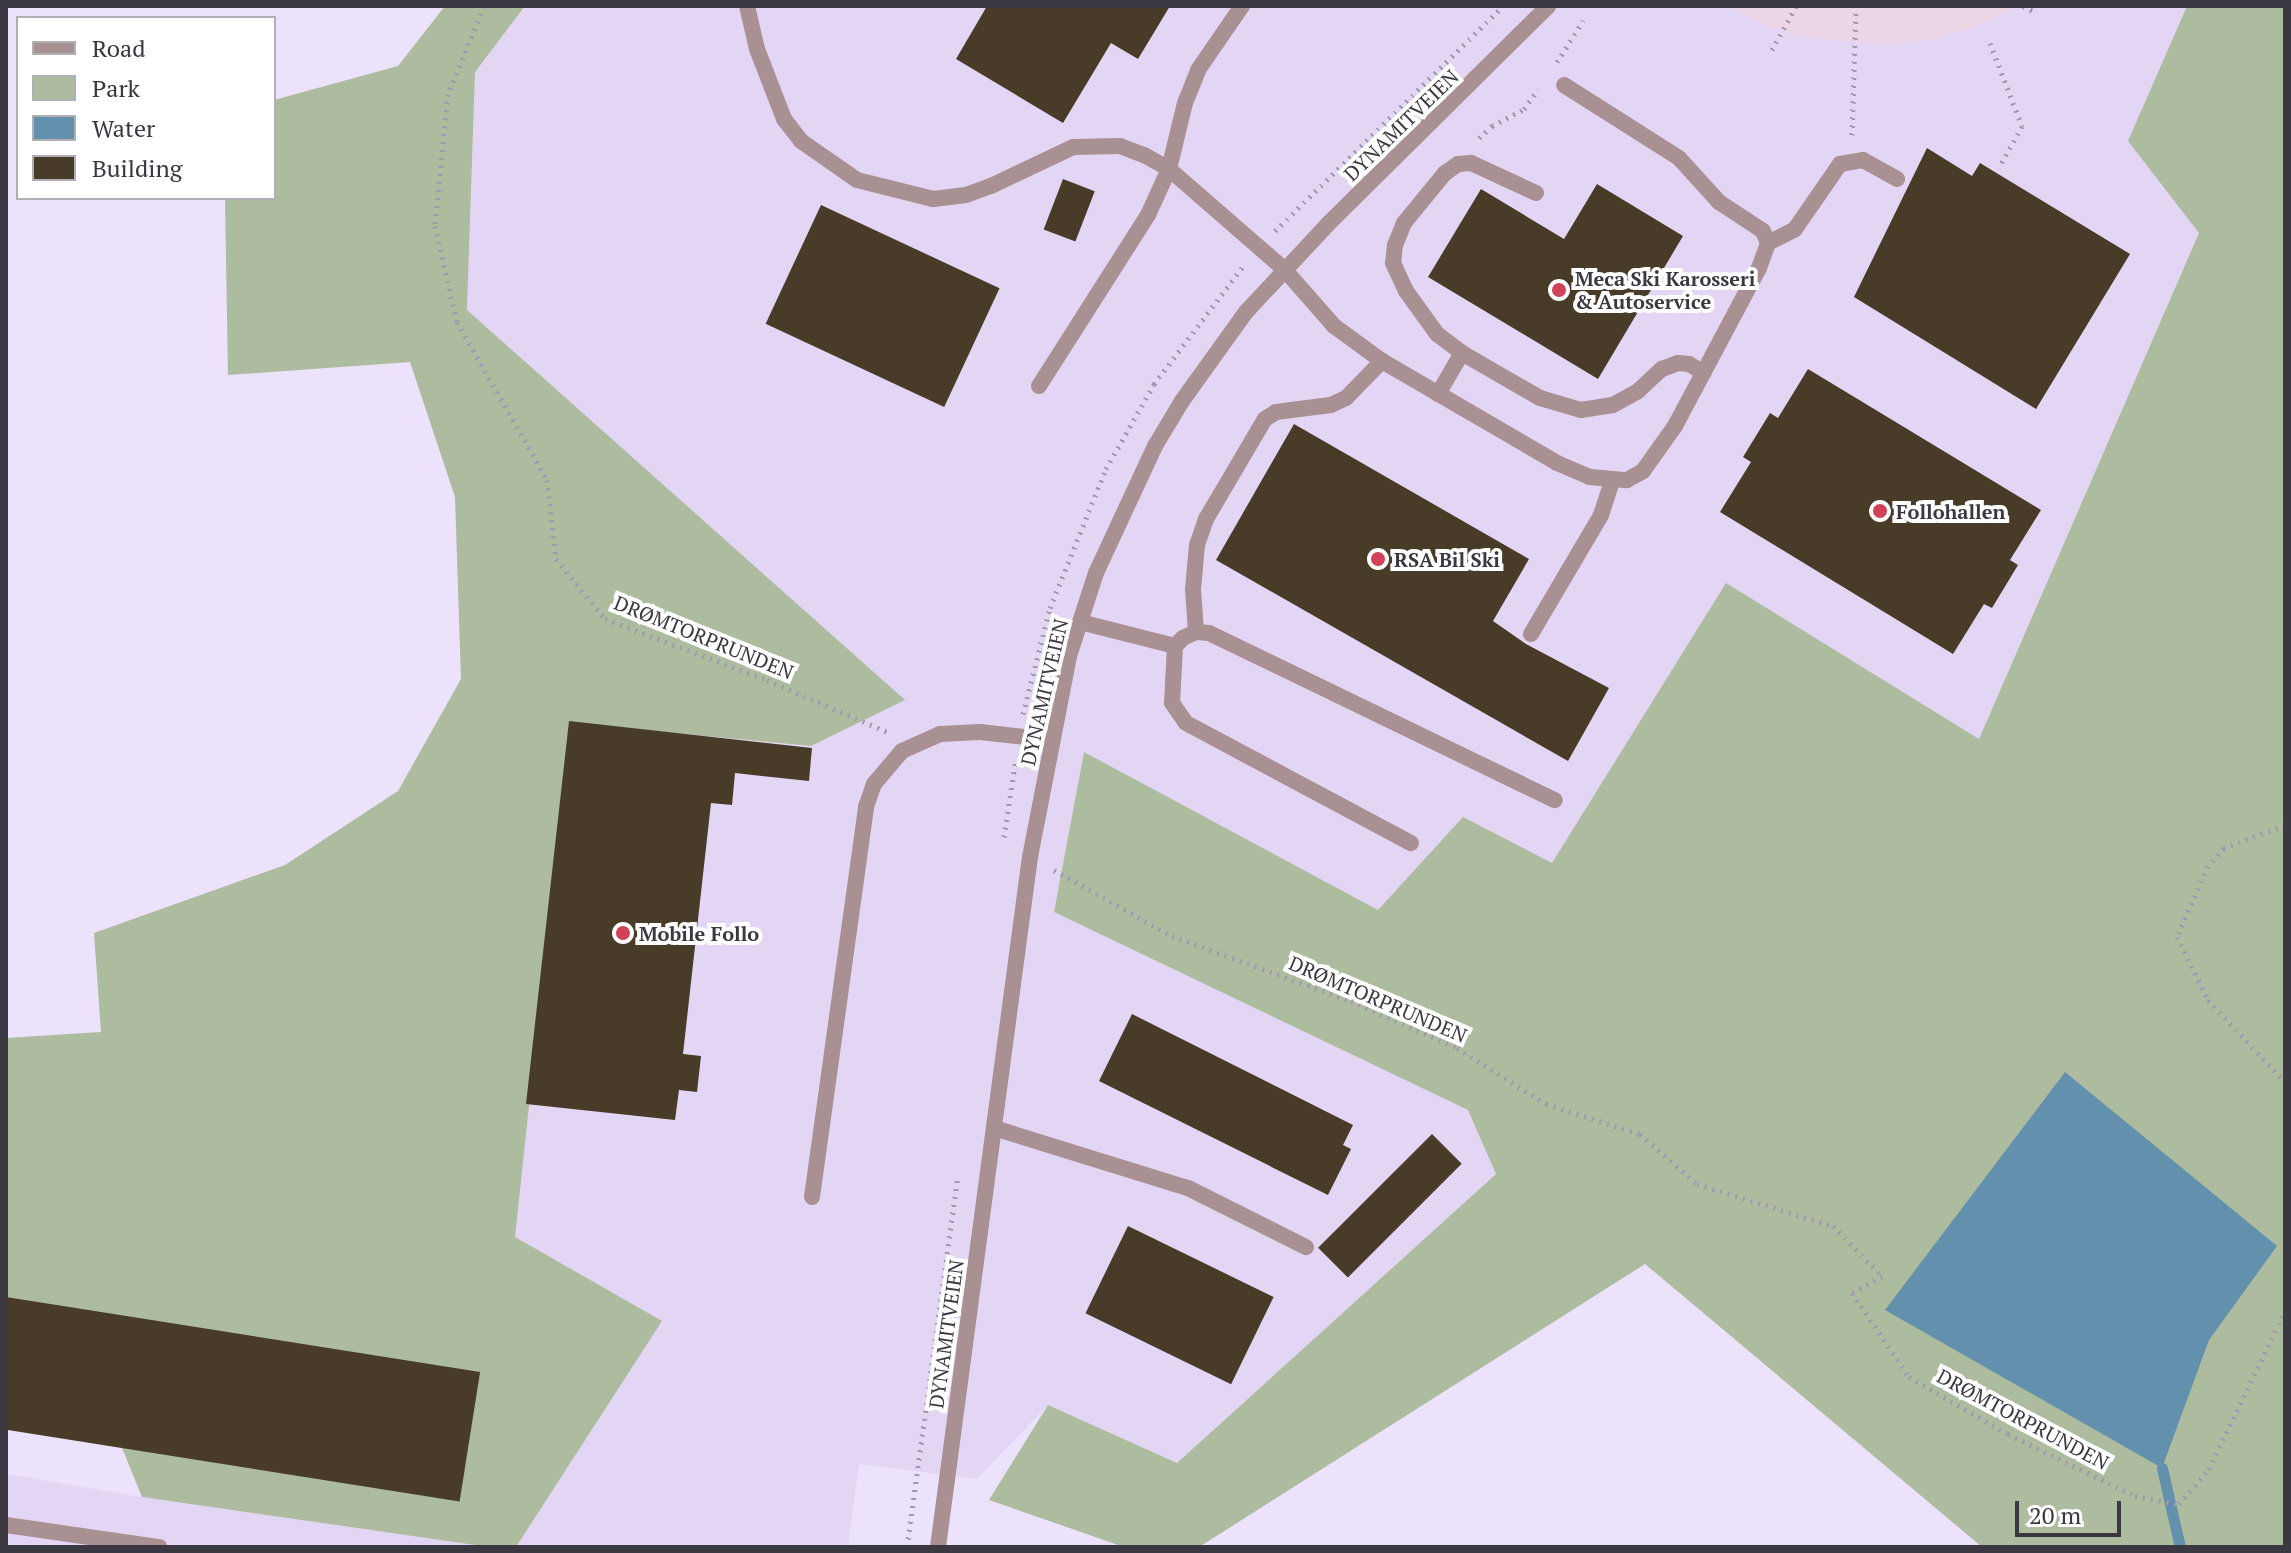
<!DOCTYPE html>
<meta charset="utf-8">
<style>
body{margin:0}
#map{position:relative;width:2291px;height:1553px;overflow:hidden;background:#ece2fb;font-family:"PT Serif",serif}
div>[style]{position:absolute}
.built>*{inset:0;background:#e3d6f5}
.education>*{inset:0;background:#ebd6e5}
.green>*{inset:0;background:#adbb9f}
.water>*{inset:0;background:#6290ad}
.stream>*{height:11px;margin:-5.5px;padding:0 5.5px;transform-origin:5.5px;border-radius:5.5px;background:#6290ad}
.building>*{inset:0;background:#483b28;transform-origin:0 0}
.path>*{height:5px;margin-top:-2.5px;transform-origin:0;background:repeating-linear-gradient(90deg,#a199ac 0 2px,transparent 0 8px)}
.lane>*{height:16px;margin:-8px;padding:0 8px;transform-origin:8px;border-radius:8px;background:#a99092}
.street>*{height:16px;margin:-8px;padding:0 8px;transform-origin:8px;border-radius:8px;background:#a99092}
.dots>*{width:22px;height:22px;translate:-50% -50%;box-sizing:border-box;border:4px solid #fff;border-radius:50%}
span{translate:-50% -50%;white-space:nowrap;text-align:center;line-height:1.15;-webkit-text-stroke:8px #fff;paint-order:stroke}
.street-label{font-size:20px;color:#3c3842}
.poi-label{font-size:20px;color:#3c3842;font-weight:700}
.left{translate:0 -50%;text-align:left}
.frame{position:absolute;inset:0;border:8px solid #3c3842;pointer-events:none}
.legend{position:absolute;left:16px;top:16px;width:260px;height:184px;box-sizing:border-box;background:#fff;border:2px solid #b1afb3;margin:0;padding:10px 14px;list-style:none;font-size:24px;color:#3c3842}
.legend li{display:flex;align-items:center;gap:16px;height:40px}
.legend b{width:40px;border:2px solid #b1afb3}
.scale{position:absolute;left:2015px;top:1501px;width:106px;height:36px;box-sizing:border-box;border:4px solid #3c3842;border-top:0;padding-left:10px;font-size:24px;line-height:28px;white-space:nowrap;color:#3c3842;-webkit-text-stroke:6px #fff;paint-order:stroke}
</style>
<div id="map">
<div class="built">
<div style="clip-path:polygon(525px 6px,2187px 6px,2129px 141px,2199px 233px,1979px 739px,1726px 584px,1552px 864px,1463px 818px,1378px 911px,1084px 752px,1054px 912px,1468px 1110px,1496px 1174px,1177px 1463px,1048px 1405px,977px 1479px,859px 1464px,848px 1547px,516px 1547px,661px 1322px,515px 1237px,570px 722px,540px 377px,467px 310px,475px 72px)"></div>
<div style="clip-path:polygon(6px 1474px,142px 1497px,489px 1547px,6px 1547px)"></div>
</div>
<div class="education">
<div style="clip-path:polygon(1729px 6px,2017px 6px,1977px 26px,1935px 40px,1886px 44px,1808px 38px,1769px 27px)"></div>
</div>
<div class="green">
<div style="clip-path:polygon(445px 6px,525px 6px,475px 72px,467px 310px,905px 700px,811px 746px,570px 723px,515px 1237px,662px 1321px,516px 1547px,489px 1547px,142px 1497px,116px 1433px,6px 1416px,6px 1038px,101px 1032px,94px 933px,285px 865px,398px 791px,461px 679px,455px 497px,410px 362px,228px 375px,225px 198px,274px 198px,274px 100px,398px 66px)"></div>
<div style="clip-path:polygon(2187px 6px,2285px 6px,2285px 1547px,1982px 1547px,1645px 1264px,1199px 1547px,1124px 1547px,989px 1500px,1048px 1405px,1177px 1463px,1496px 1174px,1468px 1110px,1054px 912px,1084px 752px,1378px 910px,1463px 817px,1552px 863px,1726px 583px,1979px 739px,2199px 233px,2128px 141px)"></div>
</div>
<div class="water">
<div style="clip-path:polygon(2065px 1072px,2277px 1246px,2209px 1340px,2162px 1468px,1885px 1310px)"></div>
</div>
<div class="stream">
<div style="left:2162px;top:1468px;width:81px;rotate:77.2deg"></div>
</div>
<div class="building">
<div style="clip-path:polygon(987px 6px,1170px 6px,1138px 59px,1111px 43px,1063px 123px,956px 59px)"></div>
<div style="clip-path:polygon(1927px 148px,1972px 176px,1980px 163px,2130px 254px,2036px 409px,1854px 297px)"></div>
<div style="left:1063px;top:179px;width:34px;height:54px;rotate:21deg"></div>
<div style="clip-path:polygon(1597px 184px,1683px 236px,1598px 379px,1428px 277px,1481px 189px,1564px 239px)"></div>
<div style="left:821px;top:205px;width:197px;height:131px;rotate:25deg"></div>
<div style="clip-path:polygon(1808px 369px,2041px 510px,2010px 560px,2018px 565px,1992px 608px,1984px 604px,1953px 654px,1720px 512px,1751px 462px,1743px 457px,1770px 413px,1778px 418px)"></div>
<div style="clip-path:polygon(1294px 424px,1529px 559px,1493px 621px,1526px 644px,1609px 688px,1568px 761px,1216px 560px)"></div>
<div style="clip-path:polygon(569px 721px,812px 748px,809px 781px,735px 773px,732px 805px,711px 803px,683px 1054px,701px 1056px,697px 1092px,679px 1090px,675px 1120px,526px 1104px)"></div>
<div style="clip-path:polygon(1132px 1014px,1353px 1125px,1343px 1145px,1351px 1149px,1328px 1195px,1099px 1081px)"></div>
<div style="left:1432px;top:1134px;width:42px;height:161px;rotate:45deg"></div>
<div style="left:1128px;top:1226px;width:162px;height:97px;rotate:26deg"></div>
<div style="left:6px;top:1297px;width:480px;height:131px;rotate:9deg"></div>
</div>
<div class="path">
<div style="left:484px;top:6px;width:95px;rotate:112.2deg"></div>
<div style="left:448px;top:94px;width:133px;rotate:95.6deg"></div>
<div style="left:435px;top:226px;width:98px;rotate:77.1deg"></div>
<div style="left:457px;top:322px;width:182px;rotate:60.3deg"></div>
<div style="left:547px;top:480px;width:80px;rotate:83.5deg"></div>
<div style="left:556px;top:559px;width:77px;rotate:50.8deg"></div>
<div style="left:605px;top:619px;width:173px;rotate:20.6deg"></div>
<div style="left:767px;top:680px;width:131px;rotate:23.4deg"></div>
<div style="left:2023px;top:6px;width:13px;rotate:27deg"></div>
<div style="left:1990px;top:43px;width:89px;rotate:68.9deg"></div>
<div style="left:2022px;top:126px;width:48px;rotate:118.7deg"></div>
<div style="left:1772px;top:50px;width:50px;rotate:-61.4deg"></div>
<div style="left:1557px;top:62px;width:49px;rotate:-57.6deg"></div>
<div style="left:1852px;top:135px;width:129px;rotate:-88.2deg"></div>
<div style="left:1479px;top:138px;width:18px;rotate:-43deg"></div>
<div style="left:1492px;top:126px;width:36px;rotate:-28deg"></div>
<div style="left:1524px;top:109px;width:24px;rotate:-54deg"></div>
<div style="left:1275px;top:231px;width:320px;rotate:-44.6deg"></div>
<div style="left:1023px;top:714px;width:109px;rotate:-75.7deg"></div>
<div style="left:1050px;top:608px;width:150px;rotate:-68.1deg"></div>
<div style="left:1106px;top:469px;width:98px;rotate:-60.5deg"></div>
<div style="left:1154px;top:384px;width:149px;rotate:-52.9deg"></div>
<div style="left:2285px;top:825px;width:65px;rotate:159.3deg"></div>
<div style="left:2224px;top:848px;width:24px;rotate:132deg"></div>
<div style="left:2208px;top:866px;width:77px;rotate:113.6deg"></div>
<div style="left:2177px;top:937px;width:70px;rotate:63.8deg"></div>
<div style="left:2208px;top:1000px;width:112px;rotate:46.8deg"></div>
<div style="left:1004px;top:837px;width:79px;rotate:-81.3deg"></div>
<div style="left:1054px;top:870px;width:135px;rotate:29.2deg"></div>
<div style="left:1172px;top:936px;width:190px;rotate:20deg"></div>
<div style="left:1351px;top:1001px;width:116px;rotate:23.9deg"></div>
<div style="left:1457px;top:1048px;width:105px;rotate:32.2deg"></div>
<div style="left:1546px;top:1104px;width:99px;rotate:17.7deg"></div>
<div style="left:1640px;top:1134px;width:76px;rotate:41.3deg"></div>
<div style="left:1697px;top:1184px;width:142px;rotate:17.2deg"></div>
<div style="left:1833px;top:1226px;width:70px;rotate:45.6deg"></div>
<div style="left:1882px;top:1276px;width:34px;rotate:150deg"></div>
<div style="left:1852px;top:1293px;width:102px;rotate:55.8deg"></div>
<div style="left:1909px;top:1377px;width:114px;rotate:29.9deg"></div>
<div style="left:2008px;top:1434px;width:141px;rotate:26deg"></div>
<div style="left:2135px;top:1496px;width:45px;rotate:10.3deg"></div>
<div style="left:2179px;top:1504px;width:46px;rotate:-49.4deg"></div>
<div style="left:2209px;top:1469px;width:175px;rotate:-64.3deg"></div>
<div style="left:907px;top:1547px;width:375px;rotate:-82.2deg"></div>
</div>
<div class="lane">
<div style="left:747px;top:6px;width:44px;rotate:76.9deg"></div>
<div style="left:757px;top:49px;width:75px;rotate:68.9deg"></div>
<div style="left:784px;top:119px;width:28px;rotate:52deg"></div>
<div style="left:801px;top:141px;width:68px;rotate:34.9deg"></div>
<div style="left:857px;top:180px;width:78px;rotate:14deg"></div>
<div style="left:933px;top:199px;width:33px;rotate:-7deg"></div>
<div style="left:966px;top:195px;width:27px;rotate:-20deg"></div>
<div style="left:991px;top:186px;width:91px;rotate:-25.4deg"></div>
<div style="left:1073px;top:147px;width:47px;rotate:-1.2deg"></div>
<div style="left:1120px;top:146px;width:26px;rotate:21deg"></div>
<div style="left:1144px;top:155px;width:29px;rotate:29deg"></div>
<div style="left:1169px;top:169px;width:152px;rotate:41deg"></div>
<div style="left:1284px;top:269px;width:76px;rotate:48.7deg"></div>
<div style="left:1334px;top:326px;width:59px;rotate:36.1deg"></div>
<div style="left:1382px;top:361px;width:203px;rotate:30.2deg"></div>
<div style="left:1557px;top:463px;width:36px;rotate:23deg"></div>
<div style="left:1590px;top:477px;width:37px;rotate:5deg"></div>
<div style="left:1627px;top:480px;width:18px;rotate:-29deg"></div>
<div style="left:1643px;top:471px;width:55px;rotate:-54.6deg"></div>
<div style="left:1675px;top:426px;width:179px;rotate:-62deg"></div>
<div style="left:1759px;top:268px;width:27px;rotate:-70deg"></div>
<div style="left:1768px;top:243px;width:13px;rotate:-113deg"></div>
<div style="left:1763px;top:231px;width:53px;rotate:-146.6deg"></div>
<div style="left:1719px;top:202px;width:59px;rotate:-132.3deg"></div>
<div style="left:1679px;top:158px;width:136px;rotate:-147.6deg"></div>
<div style="left:1536px;top:193px;width:72px;rotate:-155.2deg"></div>
<div style="left:1471px;top:163px;width:13px;rotate:176deg"></div>
<div style="left:1458px;top:164px;width:16px;rotate:145deg"></div>
<div style="left:1445px;top:173px;width:65px;rotate:129.4deg"></div>
<div style="left:1404px;top:223px;width:24px;rotate:112deg"></div>
<div style="left:1395px;top:245px;width:18px;rotate:96deg"></div>
<div style="left:1393px;top:263px;width:31px;rotate:65deg"></div>
<div style="left:1406px;top:291px;width:53px;rotate:54.2deg"></div>
<div style="left:1437px;top:334px;width:31px;rotate:37deg"></div>
<div style="left:1462px;top:353px;width:90px;rotate:30deg"></div>
<div style="left:1540px;top:398px;width:43px;rotate:16.3deg"></div>
<div style="left:1581px;top:410px;width:32px;rotate:-9deg"></div>
<div style="left:1613px;top:405px;width:29px;rotate:-29deg"></div>
<div style="left:1638px;top:391px;width:33px;rotate:-43deg"></div>
<div style="left:1662px;top:369px;width:17px;rotate:-21deg"></div>
<div style="left:1678px;top:363px;width:11px;rotate:5deg"></div>
<div style="left:1689px;top:364px;width:17px;rotate:31deg"></div>
<div style="left:1768px;top:243px;width:30px;rotate:-27deg"></div>
<div style="left:1795px;top:229px;width:79px;rotate:-55.3deg"></div>
<div style="left:1840px;top:164px;width:23px;rotate:-10deg"></div>
<div style="left:1863px;top:160px;width:39px;rotate:29deg"></div>
<div style="left:1039px;top:386px;width:203px;rotate:-57.5deg"></div>
<div style="left:1148px;top:215px;width:51px;rotate:-65.5deg"></div>
<div style="left:1169px;top:169px;width:68px;rotate:-76.4deg"></div>
<div style="left:1185px;top:103px;width:35px;rotate:-68deg"></div>
<div style="left:1198px;top:70px;width:78px;rotate:-55.5deg"></div>
<div style="left:1438px;top:394px;width:48px;rotate:-59.7deg"></div>
<div style="left:1080px;top:622px;width:98px;rotate:14.2deg"></div>
<div style="left:1175px;top:646px;width:11px;rotate:-45deg"></div>
<div style="left:1183px;top:638px;width:14px;rotate:-25deg"></div>
<div style="left:1196px;top:632px;width:13px;rotate:4deg"></div>
<div style="left:1209px;top:633px;width:384px;rotate:25.8deg"></div>
<div style="left:1196px;top:632px;width:43px;rotate:-94deg"></div>
<div style="left:1193px;top:589px;width:44px;rotate:-84.8deg"></div>
<div style="left:1197px;top:545px;width:28px;rotate:-71deg"></div>
<div style="left:1206px;top:519px;width:116px;rotate:-59.5deg"></div>
<div style="left:1265px;top:419px;width:13px;rotate:-32deg"></div>
<div style="left:1276px;top:412px;width:55px;rotate:-7.3deg"></div>
<div style="left:1331px;top:405px;width:17px;rotate:-25deg"></div>
<div style="left:1346px;top:398px;width:52px;rotate:-45.8deg"></div>
<div style="left:1531px;top:634px;width:138px;rotate:-59.5deg"></div>
<div style="left:1601px;top:515px;width:36px;rotate:-72deg"></div>
<div style="left:1175px;top:646px;width:57px;rotate:93deg"></div>
<div style="left:1172px;top:703px;width:24px;rotate:55deg"></div>
<div style="left:1186px;top:723px;width:255px;rotate:28.1deg"></div>
<div style="left:994px;top:1128px;width:203px;rotate:17.2deg"></div>
<div style="left:1188px;top:1188px;width:132px;rotate:26.6deg"></div>
<div style="left:812px;top:1197px;width:394px;rotate:-82.1deg"></div>
<div style="left:866px;top:807px;width:24px;rotate:-71deg"></div>
<div style="left:874px;top:784px;width:43px;rotate:-49.7deg"></div>
<div style="left:902px;top:751px;width:42px;rotate:-24.1deg"></div>
<div style="left:940px;top:734px;width:40px;rotate:-2.9deg"></div>
<div style="left:980px;top:732px;width:71px;rotate:6.4deg"></div>
<div style="left:6px;top:1525px;width:155px;rotate:8.2deg"></div>
</div>
<div class="street">
<div style="left:938px;top:1547px;width:696px;rotate:-82.41deg"></div>
<div style="left:1030px;top:857px;width:205px;rotate:-79deg"></div>
<div style="left:1069px;top:656px;width:87px;rotate:-72deg"></div>
<div style="left:1096px;top:573px;width:140px;rotate:-65.1deg"></div>
<div style="left:1155px;top:446px;width:52px;rotate:-59deg"></div>
<div style="left:1182px;top:401px;width:110px;rotate:-54.3deg"></div>
<div style="left:1246px;top:312px;width:120px;rotate:-47deg"></div>
<div style="left:1328px;top:224px;width:310px;rotate:-44.7deg"></div>
</div>
<div class="dots">
<div style="left:1559px;top:290px;background:#d14157"></div>
<div style="left:1880px;top:511px;background:#d14157"></div>
<div style="left:1378px;top:559px;background:#d14157"></div>
<div style="left:623px;top:933px;background:#d14157"></div>
</div>
<div class="street-label">
<span style="left:1401px;top:125px;rotate:-44deg">DYNAMITVEIEN</span>
<span style="left:704px;top:637px;rotate:22deg">DRØMTORPRUNDEN</span>
<span style="left:1044px;top:692px;rotate:-77deg">DYNAMITVEIEN</span>
<span style="left:1378px;top:999px;rotate:23deg">DRØMTORPRUNDEN</span>
<span style="left:946px;top:1334px;rotate:-82deg">DYNAMITVEIEN</span>
<span style="left:2023px;top:1419px;rotate:28deg">DRØMTORPRUNDEN</span>
</div>
<div class="poi-label">
<span class="left" style="left:1575px;top:290px">Meca Ski Karosseri<br>&amp; Autoservice</span>
<span class="left" style="left:1896px;top:511px">Follohallen</span>
<span class="left" style="left:1394px;top:559px">RSA Bil Ski</span>
<span class="left" style="left:639px;top:933px">Mobile Follo</span>
</div>
<div class="frame"></div>
<ul class="legend">
<li><b style="height:10px;background:#a99092"></b>Road</li>
<li><b style="height:22px;background:#adbb9f"></b>Park</li>
<li><b style="height:22px;background:#6290ad"></b>Water</li>
<li><b style="height:22px;background:#483b28"></b>Building</li>
</ul>
<div class="scale">20 m</div>
</div>
